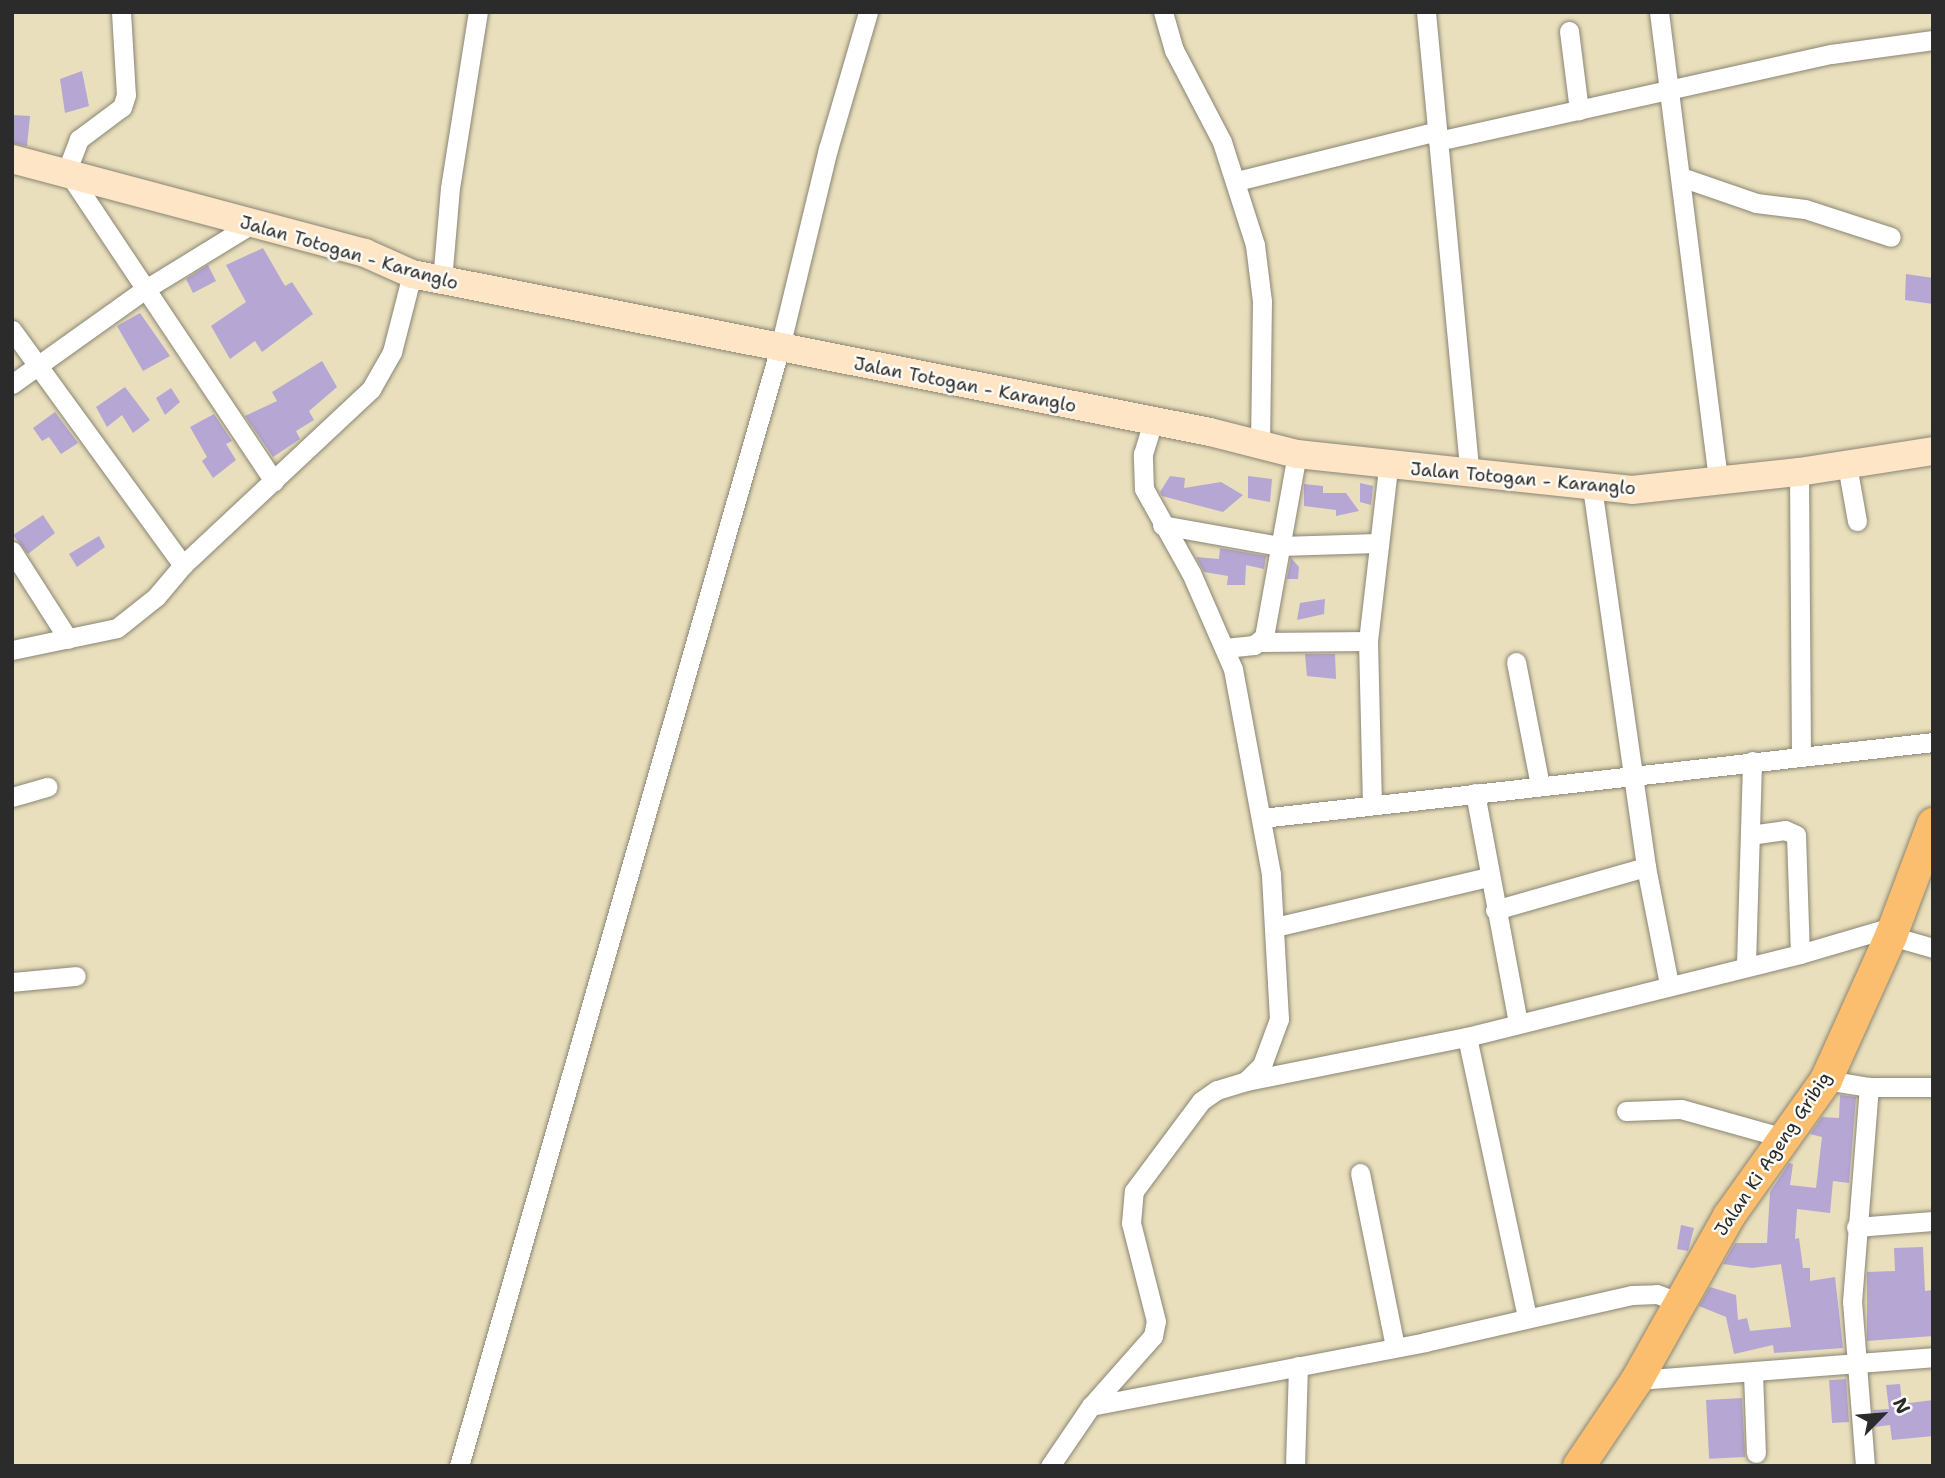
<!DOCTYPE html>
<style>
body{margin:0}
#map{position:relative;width:1945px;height:1478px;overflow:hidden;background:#e9dfbc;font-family:"Shantell Sans",sans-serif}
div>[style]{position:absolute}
.building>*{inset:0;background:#b5a6d4;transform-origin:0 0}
.roads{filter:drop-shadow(0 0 2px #8a8574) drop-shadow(0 0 2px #8a8574)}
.street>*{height:19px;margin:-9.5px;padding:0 9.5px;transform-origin:9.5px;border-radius:9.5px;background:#fff}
.secondary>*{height:28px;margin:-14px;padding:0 14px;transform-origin:14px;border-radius:14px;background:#fde5c5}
.primary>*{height:32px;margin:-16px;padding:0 16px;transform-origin:16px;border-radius:16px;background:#fabe6e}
span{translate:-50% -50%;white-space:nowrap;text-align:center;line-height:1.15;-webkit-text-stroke:5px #fdfcf7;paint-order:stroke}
.street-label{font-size:18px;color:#2b2b2b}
.frame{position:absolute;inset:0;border:14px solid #2b2b2b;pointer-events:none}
.north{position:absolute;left:1847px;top:1380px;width:70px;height:70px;-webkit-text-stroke:5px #fdfcf7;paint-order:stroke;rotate:65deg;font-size:19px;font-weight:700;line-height:28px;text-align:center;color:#2b2b2b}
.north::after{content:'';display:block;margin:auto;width:24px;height:32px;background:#2b2b2b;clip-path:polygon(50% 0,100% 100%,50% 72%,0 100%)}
</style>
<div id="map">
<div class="building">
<div style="clip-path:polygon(82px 71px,89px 106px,65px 113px,60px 79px)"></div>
<div style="clip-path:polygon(12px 115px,30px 116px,27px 146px,12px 143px)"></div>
<div style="clip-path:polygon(263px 248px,285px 286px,292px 282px,313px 314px,262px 352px,255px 341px,230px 359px,211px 326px,246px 302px,226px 265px)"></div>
<div style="clip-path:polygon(208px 265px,216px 281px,193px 293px,186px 279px)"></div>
<div style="clip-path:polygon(1906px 274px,1933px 278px,1933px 304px,1905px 300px)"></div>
<div style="clip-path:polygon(140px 313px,170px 356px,143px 371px,117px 326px)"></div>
<div style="clip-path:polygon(322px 361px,337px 387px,309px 411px,314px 420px,296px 431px,300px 439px,273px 457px,245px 416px,277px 401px,272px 392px)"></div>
<div style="clip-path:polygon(125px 387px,150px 420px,133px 433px,122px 415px,107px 427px,96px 407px)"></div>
<div style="clip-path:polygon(171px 388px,180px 402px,165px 415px,156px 398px)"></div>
<div style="clip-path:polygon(55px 412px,78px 443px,61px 454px,49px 437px,42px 441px,33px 428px)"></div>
<div style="clip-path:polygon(214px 414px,232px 441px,226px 444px,236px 460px,213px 478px,202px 461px,207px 457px,190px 427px)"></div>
<div style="clip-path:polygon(1170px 476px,1185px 478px,1184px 488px,1221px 482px,1243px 495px,1223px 512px,1162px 496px,1160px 492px)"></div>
<div style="clip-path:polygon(1248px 476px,1272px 479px,1270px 502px,1248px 498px)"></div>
<div style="clip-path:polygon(1360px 483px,1373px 486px,1371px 505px,1360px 502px)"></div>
<div style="clip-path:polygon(1304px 484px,1323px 486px,1323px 493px,1346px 493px,1359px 511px,1336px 516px,1336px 510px,1304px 506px)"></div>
<div style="clip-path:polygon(43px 515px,55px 533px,28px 554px,13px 535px)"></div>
<div style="clip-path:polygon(99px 536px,105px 547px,77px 567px,69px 554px)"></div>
<div style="clip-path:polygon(1220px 548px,1266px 556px,1264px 569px,1246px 565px,1245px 585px,1227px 585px,1228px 576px,1204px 572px,1196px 557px,1219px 559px)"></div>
<div style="clip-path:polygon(1291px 558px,1299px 567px,1298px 579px,1287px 579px)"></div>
<div style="clip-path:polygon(1325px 599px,1324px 614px,1297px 620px,1300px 603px)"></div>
<div style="clip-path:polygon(1305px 654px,1335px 654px,1336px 679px,1307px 676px)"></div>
<div style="clip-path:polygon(1840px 1095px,1856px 1097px,1849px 1183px,1833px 1181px,1830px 1213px,1797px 1209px,1795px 1239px,1799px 1238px,1803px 1268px,1810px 1268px,1810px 1281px,1835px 1277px,1843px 1348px,1774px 1353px,1773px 1345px,1734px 1354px,1726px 1317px,1699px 1306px,1710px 1287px,1736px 1295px,1738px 1320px,1747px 1318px,1750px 1331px,1791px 1327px,1781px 1264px,1752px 1268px,1723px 1264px,1735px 1243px,1767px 1243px,1770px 1192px,1789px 1163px,1793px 1164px,1790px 1185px,1816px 1188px,1822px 1137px,1810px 1134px,1822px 1117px,1839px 1118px)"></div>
<div style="clip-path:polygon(1681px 1225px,1694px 1228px,1688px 1251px,1677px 1249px)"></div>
<div style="clip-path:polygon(1923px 1247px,1925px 1291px,1933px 1290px,1933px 1336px,1867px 1341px,1867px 1272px,1895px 1271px,1894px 1248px)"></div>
<div style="left:1846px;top:1379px;width:43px;height:17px;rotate:86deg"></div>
<div style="clip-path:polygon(1900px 1384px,1902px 1404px,1933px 1400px,1933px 1436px,1892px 1440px,1890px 1425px,1874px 1427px,1873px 1410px,1889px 1409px,1886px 1385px)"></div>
<div style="left:1742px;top:1398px;width:59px;height:36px;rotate:87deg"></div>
</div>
<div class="roads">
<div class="street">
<div style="left:121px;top:12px;width:83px;rotate:86.6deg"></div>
<div style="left:126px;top:95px;width:13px;rotate:108deg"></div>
<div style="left:122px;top:107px;width:54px;rotate:143.3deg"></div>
<div style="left:79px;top:139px;width:34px;rotate:111deg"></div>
<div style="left:67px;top:171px;width:373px;rotate:56.3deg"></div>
<div style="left:1163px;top:12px;width:40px;rotate:74deg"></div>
<div style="left:1174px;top:50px;width:104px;rotate:62.4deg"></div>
<div style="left:1222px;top:142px;width:108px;rotate:72.2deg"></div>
<div style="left:1255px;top:245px;width:56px;rotate:82.9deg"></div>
<div style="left:1262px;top:301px;width:144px;rotate:90.8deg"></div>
<div style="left:1426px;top:12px;width:465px;rotate:84.6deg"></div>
<div style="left:1659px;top:12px;width:473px;rotate:82.8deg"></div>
<div style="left:1569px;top:31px;width:80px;rotate:82.8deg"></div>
<div style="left:1438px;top:141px;width:403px;rotate:-12.5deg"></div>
<div style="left:1831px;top:54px;width:103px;rotate:-7.8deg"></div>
<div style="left:1681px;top:177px;width:79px;rotate:19.1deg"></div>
<div style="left:1756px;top:203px;width:49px;rotate:7deg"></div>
<div style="left:1805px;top:209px;width:90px;rotate:18deg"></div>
<div style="left:1237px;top:181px;width:206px;rotate:-14deg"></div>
<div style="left:442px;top:281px;width:93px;rotate:-85.1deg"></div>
<div style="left:450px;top:188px;width:178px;rotate:-81deg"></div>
<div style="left:12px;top:330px;width:291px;rotate:54deg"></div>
<div style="left:12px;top:384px;width:162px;rotate:-35.5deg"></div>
<div style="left:144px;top:290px;width:124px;rotate:-31.5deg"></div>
<div style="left:1847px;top:465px;width:57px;rotate:79.9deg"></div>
<div style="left:1799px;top:472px;width:283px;rotate:89.6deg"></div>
<div style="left:1592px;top:487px;width:384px;rotate:81.9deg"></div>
<div style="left:1646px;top:867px;width:119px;rotate:78.9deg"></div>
<div style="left:1162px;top:525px;width:120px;rotate:10.1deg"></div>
<div style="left:1280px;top:546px;width:97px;rotate:-1.8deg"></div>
<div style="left:12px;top:551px;width:104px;rotate:57.5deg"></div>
<div style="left:1261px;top:642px;width:107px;rotate:-0.5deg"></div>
<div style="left:1225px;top:648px;width:29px;rotate:-6deg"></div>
<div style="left:1254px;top:645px;width:13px;rotate:-39deg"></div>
<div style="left:1264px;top:637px;width:186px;rotate:-79.8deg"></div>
<div style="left:12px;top:650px;width:107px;rotate:-11.8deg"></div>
<div style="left:117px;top:628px;width:50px;rotate:-38.5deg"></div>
<div style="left:156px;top:597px;width:42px;rotate:-49.8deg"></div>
<div style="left:183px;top:565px;width:258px;rotate:-43.1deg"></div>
<div style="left:371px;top:389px;width:43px;rotate:-60.4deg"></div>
<div style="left:392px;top:352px;width:81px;rotate:-75.6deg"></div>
<div style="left:1516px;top:662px;width:125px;rotate:79deg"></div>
<div style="left:1475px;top:793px;width:233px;rotate:79.4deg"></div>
<div style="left:12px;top:797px;width:37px;rotate:-16deg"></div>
<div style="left:1372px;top:805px;width:164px;rotate:-91.4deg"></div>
<div style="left:1368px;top:641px;width:175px;rotate:-83.4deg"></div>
<div style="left:1262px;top:818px;width:675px;rotate:-6.46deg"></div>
<div style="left:1750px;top:835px;width:35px;rotate:-8deg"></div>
<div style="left:1785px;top:830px;width:12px;rotate:24deg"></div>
<div style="left:1796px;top:835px;width:119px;rotate:88.1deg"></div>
<div style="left:1495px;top:910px;width:157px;rotate:-15.9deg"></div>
<div style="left:1275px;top:927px;width:220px;rotate:-13.2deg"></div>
<div style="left:1891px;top:936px;width:44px;rotate:15.9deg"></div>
<div style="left:1746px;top:965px;width:204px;rotate:-88.3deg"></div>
<div style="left:12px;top:982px;width:64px;rotate:-5.4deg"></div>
<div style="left:1467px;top:1037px;width:286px;rotate:77.9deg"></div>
<div style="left:1826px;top:1080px;width:44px;rotate:9.2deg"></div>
<div style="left:1869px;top:1087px;width:64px"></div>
<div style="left:1246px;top:1081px;width:225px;rotate:-11.3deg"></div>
<div style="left:1467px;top:1037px;width:343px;rotate:-14deg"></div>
<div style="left:1800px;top:954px;width:99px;rotate:-16.4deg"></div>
<div style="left:1626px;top:1111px;width:55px;rotate:-2.1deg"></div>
<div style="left:1681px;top:1109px;width:107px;rotate:15.7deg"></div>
<div style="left:1360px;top:1173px;width:177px;rotate:78.6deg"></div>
<div style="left:1856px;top:1227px;width:77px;rotate:-4.5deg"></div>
<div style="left:1753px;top:1373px;width:80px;rotate:87.9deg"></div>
<div style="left:1637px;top:1380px;width:297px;rotate:-4.4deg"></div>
<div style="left:1091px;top:1406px;width:340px;rotate:-10.8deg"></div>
<div style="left:1425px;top:1342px;width:212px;rotate:-12.8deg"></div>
<div style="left:1632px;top:1295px;width:25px;rotate:-2deg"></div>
<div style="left:1657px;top:1294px;width:22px;rotate:21deg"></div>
<div style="left:459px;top:1466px;width:1164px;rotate:-73.99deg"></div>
<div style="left:780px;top:347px;width:204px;rotate:-76.4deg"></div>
<div style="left:828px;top:149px;width:143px;rotate:-73.7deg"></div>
<div style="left:1050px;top:1466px;width:73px;rotate:-55.7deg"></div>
<div style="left:1091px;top:1406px;width:94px;rotate:-48.5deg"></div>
<div style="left:1153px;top:1336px;width:15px;rotate:-79deg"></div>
<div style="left:1156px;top:1321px;width:101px;rotate:-104.3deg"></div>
<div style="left:1131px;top:1223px;width:32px;rotate:-85deg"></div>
<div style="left:1134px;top:1191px;width:112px;rotate:-53.3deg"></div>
<div style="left:1201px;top:1101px;width:19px;rotate:-35deg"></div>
<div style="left:1217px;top:1090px;width:30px;rotate:-17deg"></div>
<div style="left:1246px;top:1081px;width:23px;rotate:-45deg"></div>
<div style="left:1262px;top:1065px;width:49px;rotate:-69.7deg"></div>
<div style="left:1279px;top:1019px;width:145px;rotate:-93.2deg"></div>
<div style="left:1271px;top:874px;width:208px;rotate:-100.5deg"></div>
<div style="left:1233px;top:669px;width:105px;rotate:-113.6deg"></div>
<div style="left:1191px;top:573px;width:96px;rotate:-119.2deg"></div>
<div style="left:1144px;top:489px;width:35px;rotate:-92deg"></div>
<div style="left:1143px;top:454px;width:34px;rotate:-73deg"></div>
<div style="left:1295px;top:1466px;width:100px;rotate:-88.3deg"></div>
<div style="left:1865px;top:1466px;width:165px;rotate:-94.5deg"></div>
<div style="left:1852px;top:1302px;width:216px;rotate:-85.5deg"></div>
</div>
<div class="secondary">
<div style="left:12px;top:159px;width:365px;rotate:14.9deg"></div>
<div style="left:365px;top:253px;width:51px;rotate:24.1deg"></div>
<div style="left:412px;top:274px;width:813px;rotate:11.2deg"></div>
<div style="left:1210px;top:432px;width:90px;rotate:14.2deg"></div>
<div style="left:1297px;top:454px;width:337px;rotate:6.1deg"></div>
<div style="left:1632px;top:490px;width:168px;rotate:-6.2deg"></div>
<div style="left:1799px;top:472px;width:136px;rotate:-8.9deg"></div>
</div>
<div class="primary">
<div style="left:1579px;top:1466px;width:104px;rotate:-56deg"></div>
<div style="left:1637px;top:1380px;width:188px;rotate:-60.7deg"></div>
<div style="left:1729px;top:1216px;width:167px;rotate:-54.5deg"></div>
<div style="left:1826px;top:1080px;width:158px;rotate:-65.7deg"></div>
<div style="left:1891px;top:936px;width:120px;rotate:-69.4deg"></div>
</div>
</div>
<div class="street-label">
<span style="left:349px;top:253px;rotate:16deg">Jalan Totogan - Karanglo</span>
<span style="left:965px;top:385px;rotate:11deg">Jalan Totogan - Karanglo</span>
<span style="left:1523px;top:479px;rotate:5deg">Jalan Totogan - Karanglo</span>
<span style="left:1773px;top:1154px;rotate:-56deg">Jalan Ki Ageng Gribig</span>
</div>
<div class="frame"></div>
<div class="north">N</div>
</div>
